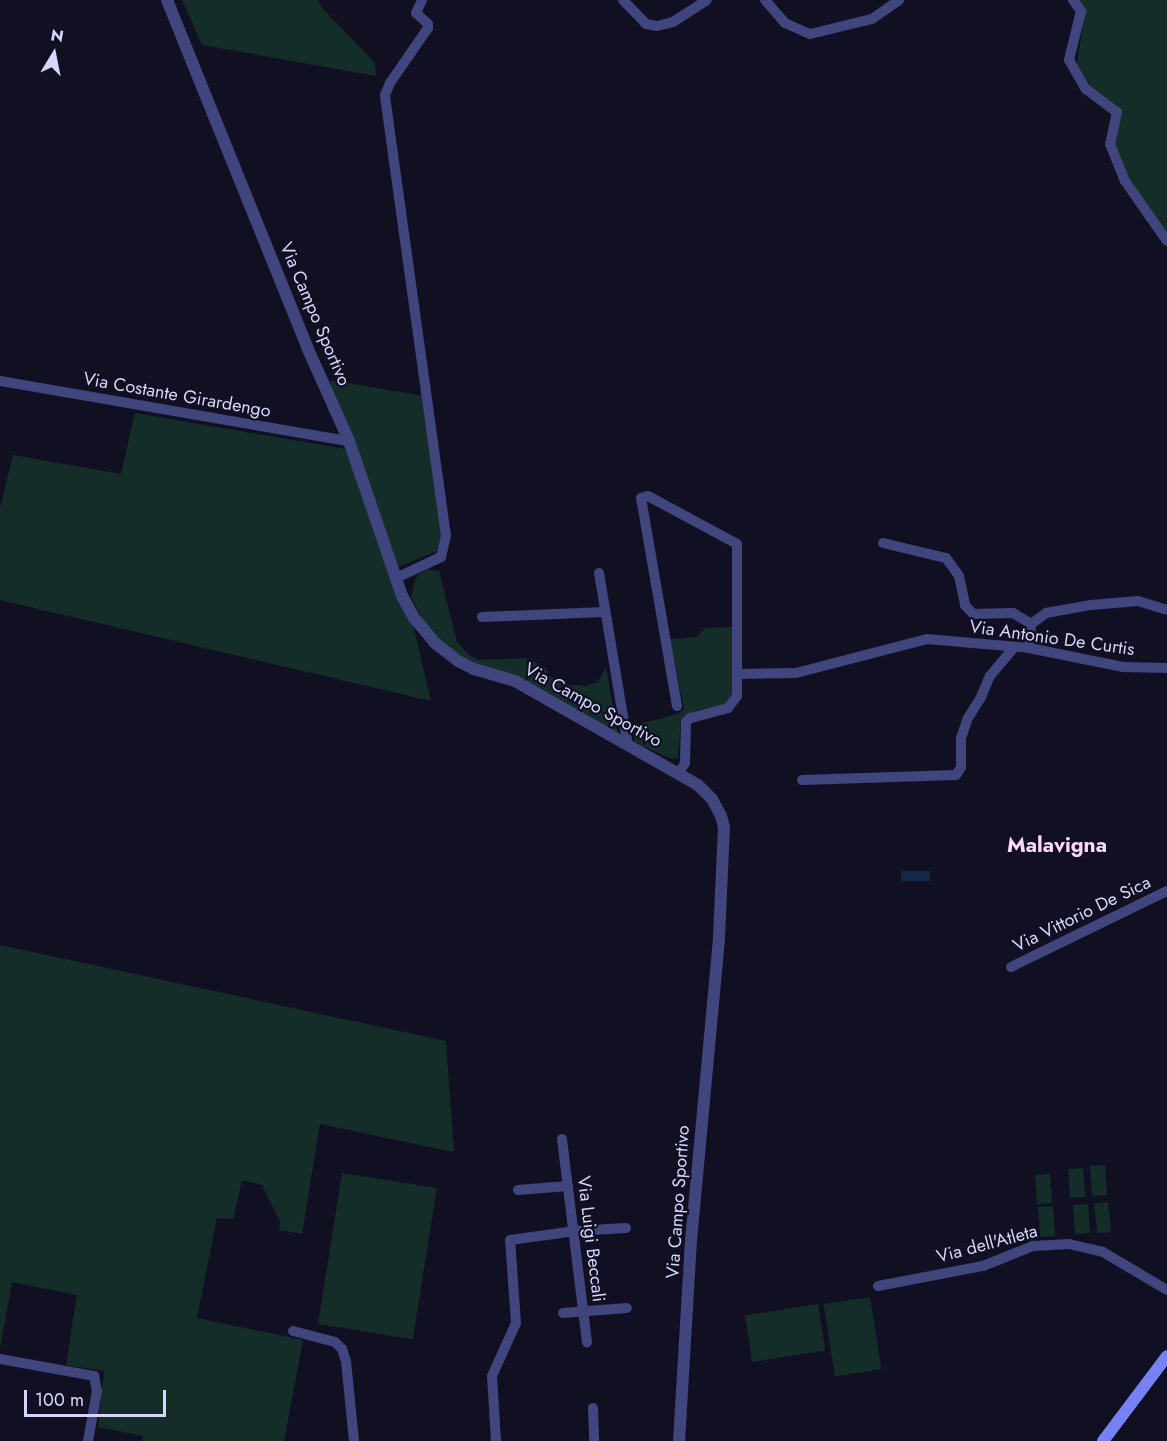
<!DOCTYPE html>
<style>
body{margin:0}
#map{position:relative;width:1167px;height:1441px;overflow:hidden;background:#111023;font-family:Jost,sans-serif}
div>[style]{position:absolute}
.green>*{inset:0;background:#142d29;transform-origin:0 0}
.water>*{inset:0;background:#122b45;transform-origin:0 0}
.minor>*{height:10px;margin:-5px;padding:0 5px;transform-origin:5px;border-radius:5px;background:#40457e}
.tertiary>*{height:12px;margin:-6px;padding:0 6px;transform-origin:6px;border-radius:6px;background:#40457e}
.secondary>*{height:12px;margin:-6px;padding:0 6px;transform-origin:6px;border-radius:6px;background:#7682f3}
span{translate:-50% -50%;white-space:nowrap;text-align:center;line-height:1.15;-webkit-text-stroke:4.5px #111023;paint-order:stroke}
.street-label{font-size:18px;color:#d6d6fb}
.quarter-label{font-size:21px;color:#fcd8f3;font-weight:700}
.north{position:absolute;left:24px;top:24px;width:60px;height:60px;-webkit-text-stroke:4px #111023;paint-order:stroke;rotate:10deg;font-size:16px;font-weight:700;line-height:24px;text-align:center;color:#d6d6fb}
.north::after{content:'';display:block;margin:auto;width:21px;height:27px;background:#d6d6fb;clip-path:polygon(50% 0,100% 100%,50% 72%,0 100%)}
.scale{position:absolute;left:24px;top:1390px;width:142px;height:27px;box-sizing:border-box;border:3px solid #d6d6fb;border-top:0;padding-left:8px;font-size:18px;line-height:21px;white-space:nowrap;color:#d6d6fb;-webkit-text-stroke:4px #111023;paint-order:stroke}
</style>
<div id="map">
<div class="green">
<div style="clip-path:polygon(182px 0,318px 0,323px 9px,375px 63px,376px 76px,202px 45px)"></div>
<div style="clip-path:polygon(1078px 0,1167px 0,1167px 236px,1129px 178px,1116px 147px,1115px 138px,1122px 111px,1091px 87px,1077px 63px,1085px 11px)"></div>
<div style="clip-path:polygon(331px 380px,423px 396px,441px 534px,437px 551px,398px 567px,353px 437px,330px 389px)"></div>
<div style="clip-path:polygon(135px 413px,346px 449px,413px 624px,431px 701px,0 600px,0 508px,13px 455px,121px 474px)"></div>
<div style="clip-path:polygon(427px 570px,439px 571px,457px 642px,469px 655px,479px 660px,528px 658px,546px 668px,549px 675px,555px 680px,569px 685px,585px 686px,598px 682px,606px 667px,618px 735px,459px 656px,439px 639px,425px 624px,411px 597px,415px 580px,420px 573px)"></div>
<div style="clip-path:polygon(733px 627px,733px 695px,725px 705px,698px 710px,681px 720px,678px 758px,671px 759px,635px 742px,631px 725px,660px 719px,679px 713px,684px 709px,670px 639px,696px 637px,706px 628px)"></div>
<div style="clip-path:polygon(0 945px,446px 1041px,454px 1152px,320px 1124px,302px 1234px,279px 1230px,280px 1221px,262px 1185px,242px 1180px,233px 1219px,217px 1218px,197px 1318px,303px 1340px,284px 1441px,142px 1441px,143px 1436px,98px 1427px,104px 1371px,66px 1365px,77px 1295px,12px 1282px,0 1349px)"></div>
<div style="left:1105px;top:1165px;width:30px;height:15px;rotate:86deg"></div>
<div style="left:1083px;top:1168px;width:29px;height:15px;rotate:86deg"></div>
<div style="left:342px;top:1173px;width:96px;height:153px;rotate:9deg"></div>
<div style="left:1050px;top:1174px;width:29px;height:15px;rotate:86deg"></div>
<div style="left:1108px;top:1202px;width:30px;height:14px;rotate:84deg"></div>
<div style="left:1088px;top:1204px;width:29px;height:15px;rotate:86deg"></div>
<div style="left:1053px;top:1206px;width:30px;height:15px;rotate:86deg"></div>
<div style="left:870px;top:1297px;width:73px;height:47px;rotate:81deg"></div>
<div style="left:818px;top:1304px;width:47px;height:74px;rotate:81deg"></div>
</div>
<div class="water">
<div style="left:901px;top:871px;width:29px;height:10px"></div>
</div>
<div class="minor">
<div style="left:623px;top:0;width:33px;rotate:46deg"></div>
<div style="left:646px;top:24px;width:11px;rotate:10deg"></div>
<div style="left:657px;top:26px;width:16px;rotate:-14deg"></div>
<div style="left:673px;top:22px;width:40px;rotate:-32.9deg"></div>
<div style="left:765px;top:0;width:30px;rotate:49deg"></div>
<div style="left:785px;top:23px;width:27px;rotate:24deg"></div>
<div style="left:810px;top:34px;width:64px;rotate:-13.6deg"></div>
<div style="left:872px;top:19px;width:33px;rotate:-35deg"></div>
<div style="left:1073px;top:0;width:14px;rotate:54deg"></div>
<div style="left:1081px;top:11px;width:50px;rotate:103.8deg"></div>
<div style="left:1069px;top:60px;width:34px;rotate:60deg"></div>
<div style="left:1086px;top:89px;width:39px;rotate:37deg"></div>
<div style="left:1117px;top:112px;width:33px;rotate:102deg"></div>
<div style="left:1110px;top:144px;width:40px;rotate:68deg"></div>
<div style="left:1125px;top:181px;width:73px;rotate:55deg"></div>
<div style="left:0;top:381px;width:354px;rotate:9.8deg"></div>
<div style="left:883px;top:543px;width:65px;rotate:13.4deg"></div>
<div style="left:946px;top:558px;width:22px;rotate:54deg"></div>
<div style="left:959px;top:576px;width:30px;rotate:78deg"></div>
<div style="left:965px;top:605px;width:12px;rotate:48deg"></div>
<div style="left:973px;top:614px;width:40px;rotate:-1.4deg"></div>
<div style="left:1013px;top:613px;width:21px;rotate:31deg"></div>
<div style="left:599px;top:573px;width:175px;rotate:80.5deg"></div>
<div style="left:396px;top:578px;width:50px;rotate:-25deg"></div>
<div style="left:441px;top:557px;width:22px;rotate:-77deg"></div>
<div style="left:446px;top:536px;width:445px;rotate:-97.9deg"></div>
<div style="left:385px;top:95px;width:13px;rotate:-67deg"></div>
<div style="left:390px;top:83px;width:67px;rotate:-55.4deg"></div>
<div style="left:428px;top:28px;width:4px;rotate:-90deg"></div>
<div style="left:428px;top:24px;width:16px;rotate:-137deg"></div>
<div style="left:416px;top:13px;width:14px;rotate:-65deg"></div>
<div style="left:482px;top:617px;width:123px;rotate:-2.3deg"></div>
<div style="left:1029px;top:648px;width:24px;rotate:-85deg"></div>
<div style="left:1031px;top:624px;width:19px;rotate:-36deg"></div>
<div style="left:1046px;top:613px;width:46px;rotate:-10.1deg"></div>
<div style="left:1091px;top:605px;width:47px;rotate:-4.9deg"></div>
<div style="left:1138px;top:601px;width:30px;rotate:17deg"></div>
<div style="left:739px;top:674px;width:57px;rotate:-1deg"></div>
<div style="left:796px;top:673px;width:135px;rotate:-14.5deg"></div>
<div style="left:927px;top:639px;width:102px;rotate:5deg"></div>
<div style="left:1029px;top:648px;width:96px;rotate:11.4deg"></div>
<div style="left:1123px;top:667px;width:44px;rotate:1.3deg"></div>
<div style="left:677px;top:706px;width:211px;rotate:-99.8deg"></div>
<div style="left:641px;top:498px;width:7px;rotate:-16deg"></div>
<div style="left:648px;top:496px;width:101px;rotate:28.3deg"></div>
<div style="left:737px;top:544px;width:152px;rotate:90deg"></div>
<div style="left:737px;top:696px;width:15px;rotate:127deg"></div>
<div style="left:728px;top:708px;width:39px;rotate:165deg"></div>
<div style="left:690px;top:718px;width:6px;rotate:135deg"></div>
<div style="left:686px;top:722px;width:41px;rotate:91.4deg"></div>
<div style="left:685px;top:763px;width:12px;rotate:121deg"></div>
<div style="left:802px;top:780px;width:154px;rotate:-1.9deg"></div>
<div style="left:956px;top:775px;width:9px;rotate:-58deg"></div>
<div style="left:961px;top:767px;width:29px;rotate:-90deg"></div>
<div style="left:961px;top:738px;width:21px;rotate:-71deg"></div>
<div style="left:968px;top:718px;width:25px;rotate:-58deg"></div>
<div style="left:981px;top:697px;width:23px;rotate:-67deg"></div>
<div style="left:990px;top:676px;width:38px;rotate:-50deg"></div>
<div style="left:1011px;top:967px;width:174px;rotate:-26deg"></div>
<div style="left:562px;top:1139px;width:205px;rotate:83deg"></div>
<div style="left:518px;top:1190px;width:50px;rotate:-4.6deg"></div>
<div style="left:878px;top:1286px;width:107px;rotate:-10.8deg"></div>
<div style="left:983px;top:1266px;width:54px;rotate:-21.8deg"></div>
<div style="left:1033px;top:1246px;width:36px;rotate:-3deg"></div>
<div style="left:1069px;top:1244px;width:35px;rotate:13deg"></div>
<div style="left:1103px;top:1252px;width:74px;rotate:30.7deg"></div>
<div style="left:563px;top:1313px;width:64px;rotate:-4.5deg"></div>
<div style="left:293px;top:1331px;width:43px;rotate:14.7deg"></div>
<div style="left:335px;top:1342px;width:10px;rotate:45deg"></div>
<div style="left:342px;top:1349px;width:13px;rotate:72deg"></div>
<div style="left:346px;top:1361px;width:80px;rotate:84.3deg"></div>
<div style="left:0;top:1359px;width:96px;rotate:10.3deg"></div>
<div style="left:94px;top:1376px;width:15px;rotate:79deg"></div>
<div style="left:97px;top:1391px;width:51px;rotate:100.2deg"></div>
<div style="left:593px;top:1408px;width:33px;rotate:88deg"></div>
<div style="left:496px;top:1441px;width:65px;rotate:-93.5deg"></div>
<div style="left:492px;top:1376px;width:58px;rotate:-65.6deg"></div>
<div style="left:516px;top:1323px;width:83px;rotate:-94.1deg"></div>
<div style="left:510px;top:1240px;width:66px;rotate:-7.9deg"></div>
<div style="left:575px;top:1231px;width:51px;rotate:-3.4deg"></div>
</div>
<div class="tertiary">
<div style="left:167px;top:0;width:374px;rotate:68deg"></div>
<div style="left:307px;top:347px;width:103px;rotate:65.9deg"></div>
<div style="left:349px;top:441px;width:164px;rotate:71.1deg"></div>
<div style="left:402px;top:596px;width:26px;rotate:61deg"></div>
<div style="left:415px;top:619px;width:31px;rotate:50deg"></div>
<div style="left:435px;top:643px;width:29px;rotate:38deg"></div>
<div style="left:458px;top:661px;width:18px;rotate:27deg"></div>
<div style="left:474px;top:669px;width:43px;rotate:16.3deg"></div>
<div style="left:515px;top:681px;width:210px;rotate:29.6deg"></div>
<div style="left:698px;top:785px;width:20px;rotate:45deg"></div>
<div style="left:712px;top:799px;width:19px;rotate:62deg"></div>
<div style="left:721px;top:816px;width:11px;rotate:75deg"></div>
<div style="left:724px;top:827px;width:112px;rotate:92.6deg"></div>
<div style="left:719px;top:939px;width:302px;rotate:95.3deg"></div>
<div style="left:691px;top:1240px;width:201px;rotate:93.4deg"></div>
</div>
<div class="secondary">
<div style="left:1103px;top:1441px;width:106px;rotate:-53deg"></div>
</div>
<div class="street-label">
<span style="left:315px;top:314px;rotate:67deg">Via Campo Sportivo</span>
<span style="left:177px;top:395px;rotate:10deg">Via Costante Girardengo</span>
<span style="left:1052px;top:638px;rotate:8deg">Via Antonio De Curtis</span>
<span style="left:593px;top:705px;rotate:29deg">Via Campo Sportivo</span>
<span style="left:1082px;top:914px;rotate:-26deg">Via Vittorio De Sica</span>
<span style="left:678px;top:1202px;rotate:-86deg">Via Campo Sportivo</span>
<span style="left:591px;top:1239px;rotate:83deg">Via Luigi Beccali</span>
<span style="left:987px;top:1244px;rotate:-15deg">Via dell'Atleta</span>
</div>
<div class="quarter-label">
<span style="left:1057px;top:845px">Malavigna</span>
</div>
<div class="north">N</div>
<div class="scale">100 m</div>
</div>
